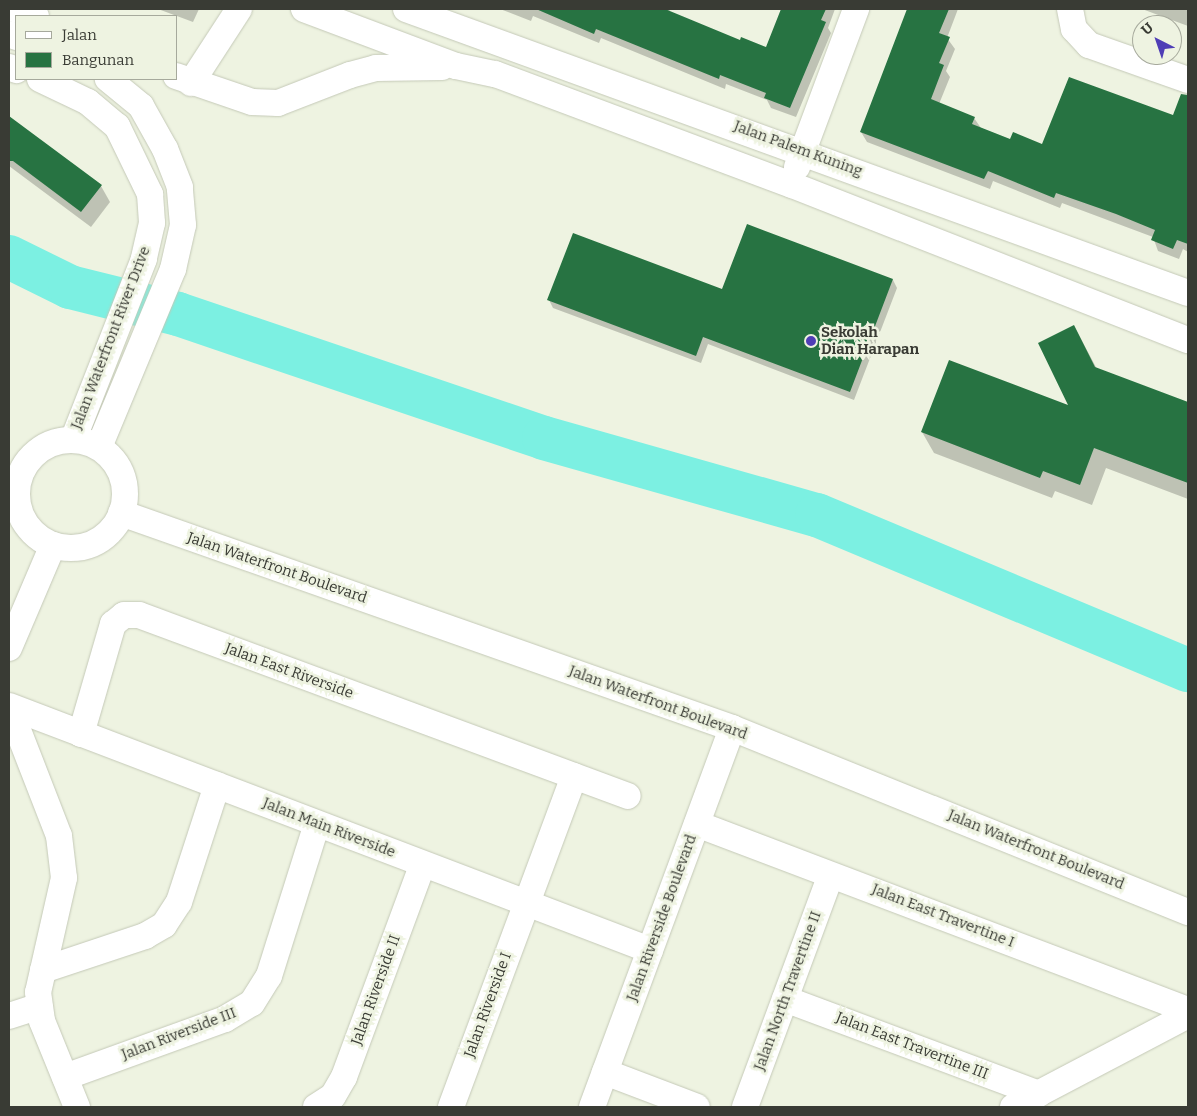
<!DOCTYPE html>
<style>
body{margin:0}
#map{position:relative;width:1197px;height:1116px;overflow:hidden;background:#eef3e1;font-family:Bitter,serif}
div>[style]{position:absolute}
.shadow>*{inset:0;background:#0003}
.river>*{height:44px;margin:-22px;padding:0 22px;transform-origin:22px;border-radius:22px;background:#7cf0e2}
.building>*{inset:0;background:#277342}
.roads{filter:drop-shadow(0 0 1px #c4c9b7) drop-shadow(0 0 1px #c4c9b7)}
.minor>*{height:26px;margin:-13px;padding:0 13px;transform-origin:13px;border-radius:13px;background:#fff}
.minor>.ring{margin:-13px;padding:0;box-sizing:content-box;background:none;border:26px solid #fff;border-radius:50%}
.dots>*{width:14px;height:14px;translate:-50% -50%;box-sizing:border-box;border:2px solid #eef3e1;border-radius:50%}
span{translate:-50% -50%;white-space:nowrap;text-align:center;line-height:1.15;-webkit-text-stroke:5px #eef3e1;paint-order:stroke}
.street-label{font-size:15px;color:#393b34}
.poi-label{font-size:15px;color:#393b34;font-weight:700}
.left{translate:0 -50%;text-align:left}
.frame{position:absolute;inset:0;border:10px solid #393b34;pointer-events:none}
.legend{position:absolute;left:15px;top:15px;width:162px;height:65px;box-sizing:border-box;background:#eef3e1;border:1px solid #a6a99c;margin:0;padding:6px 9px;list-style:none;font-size:15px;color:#393b34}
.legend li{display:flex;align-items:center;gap:10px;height:25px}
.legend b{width:25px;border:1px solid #a6a99c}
.north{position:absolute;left:1132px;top:15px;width:50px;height:50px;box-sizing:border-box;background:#eef3e1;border:1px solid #a6a99c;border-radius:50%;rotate:319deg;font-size:14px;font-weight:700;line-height:20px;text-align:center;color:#393b34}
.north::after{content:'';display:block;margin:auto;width:18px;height:22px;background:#4f3eb6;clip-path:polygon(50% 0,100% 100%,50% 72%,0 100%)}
</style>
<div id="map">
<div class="shadow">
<div style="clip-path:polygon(158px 9px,199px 9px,193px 22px)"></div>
<div style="clip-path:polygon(500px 9px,670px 9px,669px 12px,740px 42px,767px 49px,782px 9px,835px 9px,828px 28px,831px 33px,796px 117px,771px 108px,767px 100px,726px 84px,725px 89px,601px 38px,599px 43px,533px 16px,531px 21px)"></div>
<div style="clip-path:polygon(909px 9px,958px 9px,947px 38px,955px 49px,946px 71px,950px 77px,939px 104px,974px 118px,981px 128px,1011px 140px,1043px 145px,1173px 117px,1175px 111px,1188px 117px,1188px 176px,1183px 190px,1188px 193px,1188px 252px,1183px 249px,1179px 259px,1158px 251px,1153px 237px,1062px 203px,1060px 208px,993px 181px,990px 189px,867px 142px,861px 132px)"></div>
<div style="clip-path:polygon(1142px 9px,1188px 9px,1188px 26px)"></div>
<div style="clip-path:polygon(9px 118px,101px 186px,110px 202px,91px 227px,9px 166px)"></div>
<div style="clip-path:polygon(893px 280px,897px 288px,854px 400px,708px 344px,701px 363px,553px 308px,549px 300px)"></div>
<div style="clip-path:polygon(1074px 326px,1097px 369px,1188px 403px,1188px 499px,1106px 468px,1092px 505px,1055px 491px,1052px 498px,934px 453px,922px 432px,1071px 407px)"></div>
</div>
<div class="river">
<div style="left:9px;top:257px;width:68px;rotate:26.2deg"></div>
<div style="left:70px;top:287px;width:111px;rotate:14deg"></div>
<div style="left:178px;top:314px;width:386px;rotate:18.7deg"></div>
<div style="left:544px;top:438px;width:284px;rotate:15.8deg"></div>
<div style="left:817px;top:515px;width:402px;rotate:22.7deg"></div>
</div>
<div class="building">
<div style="clip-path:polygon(536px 9px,665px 9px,740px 40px,741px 37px,766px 47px,781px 9px,826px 9px,821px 20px,826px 22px,790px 108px,764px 98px,766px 93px,720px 75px,719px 79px,596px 29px,594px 34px)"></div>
<div style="clip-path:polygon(907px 9px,949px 9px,939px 33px,950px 37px,939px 63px,944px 65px,931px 99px,975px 117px,972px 124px,1010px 139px,1013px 132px,1042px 144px,1069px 77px,1173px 115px,1181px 94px,1188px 95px,1188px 244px,1177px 240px,1173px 249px,1151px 240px,1155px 230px,1116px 214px,1056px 193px,1054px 198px,988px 171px,984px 179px,860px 132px)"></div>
<div style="clip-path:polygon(9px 116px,102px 185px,81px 212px,13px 161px,9px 161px)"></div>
<div style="clip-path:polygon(747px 224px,893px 279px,850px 392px,703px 337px,696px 356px,547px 300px,573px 233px,722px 289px)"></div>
<div style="clip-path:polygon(1074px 325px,1095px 367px,1188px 402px,1188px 483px,1094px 448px,1080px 485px,1043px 471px,1040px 478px,921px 432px,949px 360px,1068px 405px,1038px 343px)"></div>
</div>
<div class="roads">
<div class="minor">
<div style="left:14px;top:9px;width:23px;rotate:18deg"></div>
<div style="left:304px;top:9px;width:162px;rotate:20.6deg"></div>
<div style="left:456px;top:66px;width:40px;rotate:12deg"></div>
<div style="left:495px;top:74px;width:317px;rotate:20.5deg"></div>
<div style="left:792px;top:185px;width:425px;rotate:21.4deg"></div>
<div style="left:406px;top:9px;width:832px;rotate:19.96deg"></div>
<div style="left:1070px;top:9px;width:20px;rotate:79deg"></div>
<div style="left:1074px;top:29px;width:22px;rotate:47deg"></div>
<div style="left:1089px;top:45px;width:105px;rotate:19.5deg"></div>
<div style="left:9px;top:34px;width:8px;rotate:23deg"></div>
<div style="left:9px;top:67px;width:8px;rotate:23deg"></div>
<div style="left:176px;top:76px;width:80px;rotate:18.9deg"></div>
<div style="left:252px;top:102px;width:26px;rotate:2deg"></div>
<div style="left:278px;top:103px;width:77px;rotate:-21.3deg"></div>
<div style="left:350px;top:75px;width:27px;rotate:-15deg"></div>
<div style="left:376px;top:68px;width:66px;rotate:-0.9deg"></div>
<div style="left:40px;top:79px;width:53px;rotate:25.6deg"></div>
<div style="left:88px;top:102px;width:38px;rotate:40deg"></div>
<div style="left:117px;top:126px;width:76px;rotate:64.1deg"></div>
<div style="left:150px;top:194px;width:29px;rotate:86deg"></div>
<div style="left:152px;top:223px;width:37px;rotate:103deg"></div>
<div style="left:144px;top:259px;width:194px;rotate:111.4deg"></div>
<div style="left:191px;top:83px;width:88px;rotate:-57deg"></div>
<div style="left:797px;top:167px;width:169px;rotate:-69.5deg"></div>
<div class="ring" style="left:17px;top:440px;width:82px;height:82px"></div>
<div style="left:99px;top:447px;width:193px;rotate:-67.4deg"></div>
<div style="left:173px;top:269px;width:45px;rotate:-77.2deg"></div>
<div style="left:183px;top:225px;width:38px;rotate:-95deg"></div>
<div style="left:180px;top:187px;width:41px;rotate:-111.5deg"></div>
<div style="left:165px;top:149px;width:49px;rotate:-119.2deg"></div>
<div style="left:141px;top:106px;width:43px;rotate:-140.7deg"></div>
<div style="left:121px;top:513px;width:648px;rotate:19.39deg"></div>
<div style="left:732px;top:728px;width:492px;rotate:22deg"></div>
<div style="left:9px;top:648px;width:112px;rotate:-66.9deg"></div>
<div style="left:9px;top:706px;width:686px;rotate:20.84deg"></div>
<div style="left:9px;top:707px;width:138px;rotate:68.8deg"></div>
<div style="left:59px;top:836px;width:42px;rotate:83.2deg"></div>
<div style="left:64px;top:878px;width:117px;rotate:102.8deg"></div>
<div style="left:38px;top:992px;width:29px;rotate:82deg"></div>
<div style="left:42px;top:1021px;width:93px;rotate:67.9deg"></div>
<div style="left:81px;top:734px;width:115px;rotate:-73.8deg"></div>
<div style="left:113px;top:624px;width:14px;rotate:-39deg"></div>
<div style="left:124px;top:615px;width:15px"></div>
<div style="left:139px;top:615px;width:521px;rotate:20.31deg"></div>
<div style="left:697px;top:824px;width:525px;rotate:20.75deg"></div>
<div style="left:43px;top:970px;width:108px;rotate:-18.4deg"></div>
<div style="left:145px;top:936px;width:22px;rotate:-30deg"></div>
<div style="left:164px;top:925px;width:27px;rotate:-57deg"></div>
<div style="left:179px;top:902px;width:123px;rotate:-72deg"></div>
<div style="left:785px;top:999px;width:271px;rotate:20.5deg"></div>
<div style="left:9px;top:1016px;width:32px;rotate:-18deg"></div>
<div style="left:605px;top:1072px;width:98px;rotate:20.8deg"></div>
<div style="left:65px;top:1077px;width:170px;rotate:-19.9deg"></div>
<div style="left:225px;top:1019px;width:31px;rotate:-31deg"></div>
<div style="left:252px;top:1003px;width:32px;rotate:-58deg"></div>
<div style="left:269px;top:976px;width:159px;rotate:-72.5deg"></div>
<div style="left:316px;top:1107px;width:20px;rotate:-33deg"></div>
<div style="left:333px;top:1096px;width:22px;rotate:-60deg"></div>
<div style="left:344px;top:1077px;width:227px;rotate:-69.7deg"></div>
<div style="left:451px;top:1107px;width:353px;rotate:-69.6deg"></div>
<div style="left:592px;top:1107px;width:404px;rotate:-69.7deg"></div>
<div style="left:745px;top:1107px;width:247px;rotate:-69.7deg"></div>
<div style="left:1013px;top:1107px;width:198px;rotate:-27.7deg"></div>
</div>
</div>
<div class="dots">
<div style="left:811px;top:341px;background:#4f3eb6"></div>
</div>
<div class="street-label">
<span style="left:798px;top:149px;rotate:20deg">Jalan Palem Kuning</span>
<span style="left:111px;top:338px;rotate:-69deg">Jalan Waterfront River Drive</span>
<span style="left:277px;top:568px;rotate:19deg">Jalan Waterfront Boulevard</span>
<span style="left:289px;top:671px;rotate:20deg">Jalan East Riverside</span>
<span style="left:658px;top:703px;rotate:20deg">Jalan Waterfront Boulevard</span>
<span style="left:329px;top:828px;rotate:21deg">Jalan Main Riverside</span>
<span style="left:1036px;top:850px;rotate:22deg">Jalan Waterfront Boulevard</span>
<span style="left:943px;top:916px;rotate:21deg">Jalan East Travertine I</span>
<span style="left:662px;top:918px;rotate:-70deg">Jalan Riverside Boulevard</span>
<span style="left:376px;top:990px;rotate:-70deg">Jalan Riverside II</span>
<span style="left:788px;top:991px;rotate:-70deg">Jalan North Travertine II</span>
<span style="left:488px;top:1005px;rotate:-70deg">Jalan Riverside I</span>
<span style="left:179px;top:1034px;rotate:-21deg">Jalan Riverside III</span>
<span style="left:912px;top:1046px;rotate:21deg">Jalan East Travertine III</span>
</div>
<div class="poi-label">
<span class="left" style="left:821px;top:341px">Sekolah<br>Dian Harapan</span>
</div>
<div class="frame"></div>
<ul class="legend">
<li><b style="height:6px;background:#fff"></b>Jalan</li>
<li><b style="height:14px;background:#277342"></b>Bangunan</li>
</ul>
<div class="north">U</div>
</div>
